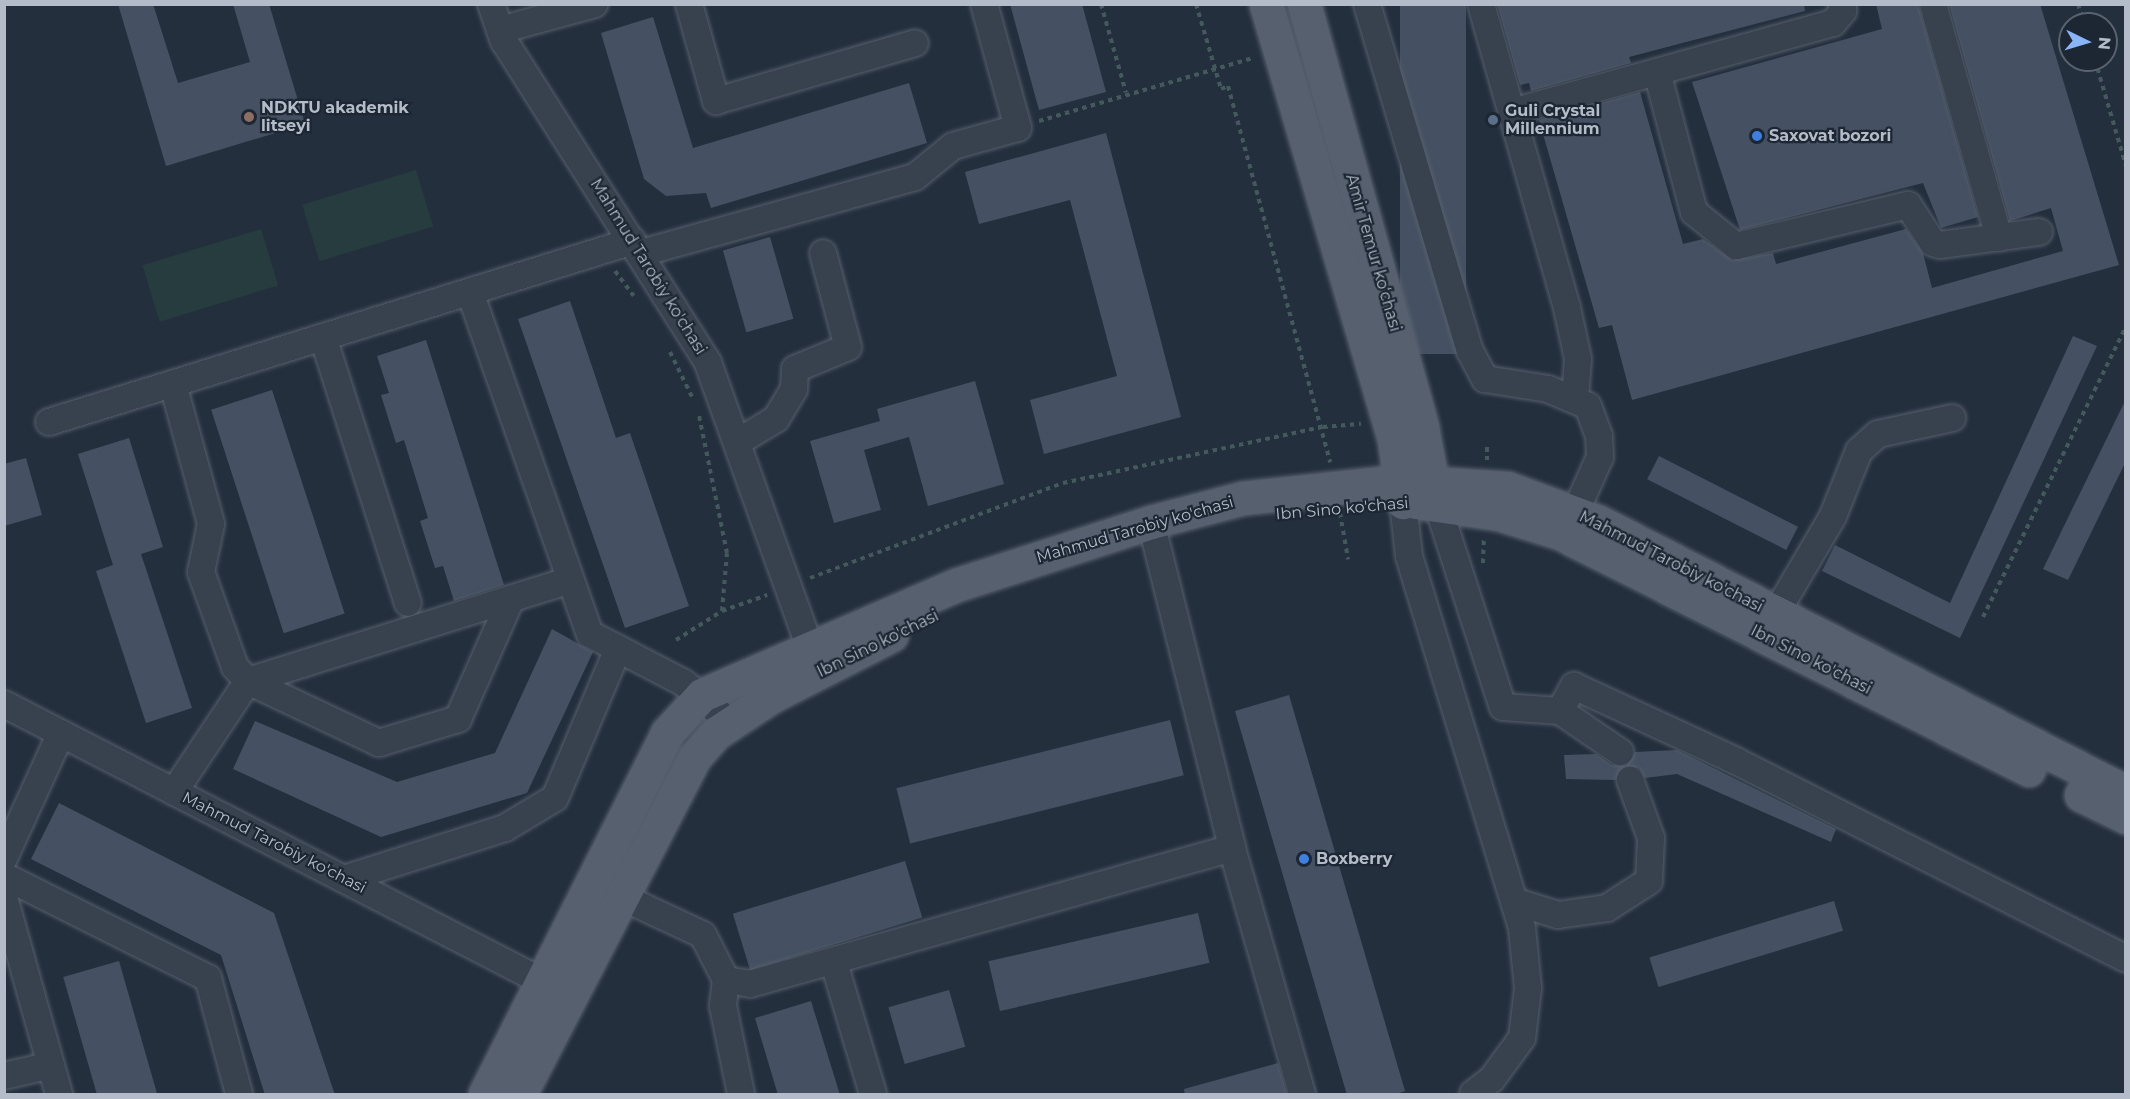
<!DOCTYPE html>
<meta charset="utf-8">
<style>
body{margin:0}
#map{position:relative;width:2130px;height:1099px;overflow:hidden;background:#242f3e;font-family:Montserrat,sans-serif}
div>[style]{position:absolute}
.green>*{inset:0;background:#263c3f;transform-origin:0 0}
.building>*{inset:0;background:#455162;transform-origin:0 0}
.path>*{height:4px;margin-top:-2px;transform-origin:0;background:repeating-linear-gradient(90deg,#44595c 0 4.5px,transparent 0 9px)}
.roads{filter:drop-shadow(0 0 2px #565f6c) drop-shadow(0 0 2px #565f6c)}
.minor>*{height:26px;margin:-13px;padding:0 13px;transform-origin:13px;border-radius:13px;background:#38414e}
.major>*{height:33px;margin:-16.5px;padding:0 16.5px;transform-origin:16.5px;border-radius:16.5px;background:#56606e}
.dots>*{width:16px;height:16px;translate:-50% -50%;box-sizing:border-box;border:3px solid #1d2633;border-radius:50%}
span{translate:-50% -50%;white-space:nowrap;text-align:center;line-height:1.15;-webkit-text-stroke:4.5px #1d2633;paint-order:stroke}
.poi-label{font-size:16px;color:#b4bcc9;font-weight:700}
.left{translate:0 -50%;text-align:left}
.street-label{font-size:16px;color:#b4bcc9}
.frame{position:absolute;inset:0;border:6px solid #b4bcc9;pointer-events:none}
.north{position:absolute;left:2058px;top:12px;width:60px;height:60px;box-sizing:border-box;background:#1d2633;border:2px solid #59626f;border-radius:50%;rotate:95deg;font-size:16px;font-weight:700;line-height:24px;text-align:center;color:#b4bcc9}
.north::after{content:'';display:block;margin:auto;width:21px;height:27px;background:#8ab4f8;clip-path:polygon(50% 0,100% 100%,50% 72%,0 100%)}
</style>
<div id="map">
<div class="green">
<div style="left:416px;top:170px;width:59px;height:119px;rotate:73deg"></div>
<div style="left:261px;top:229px;width:59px;height:124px;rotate:73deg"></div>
</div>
<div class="building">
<div style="clip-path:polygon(118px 4px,153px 4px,178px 83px,250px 62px,233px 4px,269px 4px,305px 124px,166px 166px)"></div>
<div style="clip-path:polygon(1010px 4px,1082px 4px,1106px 92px,1039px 110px)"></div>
<div style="left:1400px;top:4px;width:66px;height:350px"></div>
<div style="clip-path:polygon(1497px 4px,1804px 4px,1805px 11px,1629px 57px,1631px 63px,1531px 91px,1529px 83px,1520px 85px)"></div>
<div style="clip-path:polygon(1876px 4px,1918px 4px,1978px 217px,1941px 228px,1923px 183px,1740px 230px,1692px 82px,1882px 29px)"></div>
<div style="clip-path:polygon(1949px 4px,2040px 4px,2119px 265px,1632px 400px,1612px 325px,1599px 328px,1539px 120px,1640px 92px,1683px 244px,1703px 239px,1732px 260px,1773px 253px,1776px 264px,1906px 229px,1923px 253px,1932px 288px,2063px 251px,2051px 208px,2010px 221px)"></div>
<div style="clip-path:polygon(653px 17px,693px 148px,909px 83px,927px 143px,711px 208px,706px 193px,666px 196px,644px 179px,601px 33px)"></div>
<div style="clip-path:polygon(1106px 133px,1181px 417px,1044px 454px,1030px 400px,1117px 376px,1070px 200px,979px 224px,965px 172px)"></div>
<div style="left:770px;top:237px;width:85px;height:49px;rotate:74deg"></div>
<div style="clip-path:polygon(570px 301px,616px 438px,630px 433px,689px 606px,625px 628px,518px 319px)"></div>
<div style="clip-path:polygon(2073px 336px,2097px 346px,1960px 638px,1822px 571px,1835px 545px,1950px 603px)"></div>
<div style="clip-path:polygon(426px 340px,504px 585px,454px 601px,443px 566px,435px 568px,420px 521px,428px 518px,404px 440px,396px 443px,381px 395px,389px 393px,377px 356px)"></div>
<div style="clip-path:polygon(975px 381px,1004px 484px,928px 506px,909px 437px,864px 450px,881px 510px,834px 523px,810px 441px,880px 421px,877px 409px)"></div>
<div style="left:272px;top:390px;width:235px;height:64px;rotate:72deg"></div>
<div style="clip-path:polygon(2126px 399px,2126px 461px,2068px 580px,2043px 569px)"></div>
<div style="clip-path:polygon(129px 438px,163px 547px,141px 554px,192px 708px,146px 723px,96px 571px,113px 565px,78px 454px)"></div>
<div style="left:1659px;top:456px;width:156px;height:26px;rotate:27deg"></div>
<div style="clip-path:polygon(26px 458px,42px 515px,4px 526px,4px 464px)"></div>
<div style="clip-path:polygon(552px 629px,593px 652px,527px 793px,381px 837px,233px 769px,255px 721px,397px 782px,495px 753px)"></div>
<div style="clip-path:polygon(1289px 695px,1405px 1091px,1393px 1095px,1347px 1095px,1235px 711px)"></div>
<div style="left:1170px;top:720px;width:57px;height:282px;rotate:76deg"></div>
<div style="clip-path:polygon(1677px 750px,1836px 829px,1831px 842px,1677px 774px,1645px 778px,1639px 768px,1626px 766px,1635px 752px)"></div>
<div style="clip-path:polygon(1596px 754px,1612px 765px,1625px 766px,1615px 780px,1566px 779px,1564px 755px)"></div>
<div style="clip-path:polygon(59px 803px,274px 913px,335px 1095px,265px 1095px,221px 955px,31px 859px)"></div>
<div style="left:905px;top:861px;width:59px;height:180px;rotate:73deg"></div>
<div style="left:1834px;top:901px;width:31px;height:193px;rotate:73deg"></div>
<div style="left:1198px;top:913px;width:51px;height:215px;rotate:77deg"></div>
<div style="left:119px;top:961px;width:140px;height:58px;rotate:74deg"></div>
<div style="left:949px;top:990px;width:59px;height:63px;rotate:74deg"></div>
<div style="clip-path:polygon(811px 1001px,840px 1095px,778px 1095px,755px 1018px)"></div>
<div style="clip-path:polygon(1278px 1063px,1287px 1095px,1185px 1095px,1184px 1089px)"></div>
</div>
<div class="path">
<div style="left:1101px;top:4px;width:92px;rotate:74.3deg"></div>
<div style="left:1196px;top:4px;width:89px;rotate:73.6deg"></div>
<div style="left:1221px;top:89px;width:8px;rotate:-23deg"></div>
<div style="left:1228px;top:86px;width:390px;rotate:74.8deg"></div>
<div style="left:2078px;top:4px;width:21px;rotate:73deg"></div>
<div style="left:2095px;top:60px;width:110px;rotate:73.7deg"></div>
<div style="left:1039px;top:121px;width:223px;rotate:-16.4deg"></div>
<div style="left:615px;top:271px;width:31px;rotate:53deg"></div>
<div style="left:670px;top:352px;width:50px;rotate:63.9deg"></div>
<div style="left:1487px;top:447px;width:14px;rotate:90deg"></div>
<div style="left:1340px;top:513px;width:47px;rotate:80.1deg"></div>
<div style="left:1483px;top:563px;width:23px;rotate:-88deg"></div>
<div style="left:810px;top:578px;width:270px;rotate:-20.6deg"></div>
<div style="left:1063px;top:483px;width:266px;rotate:-12.2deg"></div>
<div style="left:1323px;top:427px;width:38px;rotate:-5deg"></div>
<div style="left:722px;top:611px;width:48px;rotate:-19.6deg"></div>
<div style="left:1983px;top:617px;width:324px;rotate:-63.8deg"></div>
<div style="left:676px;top:640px;width:54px;rotate:-32.2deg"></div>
<div style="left:722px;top:611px;width:58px;rotate:-85.1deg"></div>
<div style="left:727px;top:553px;width:141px;rotate:-101.5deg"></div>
</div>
<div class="roads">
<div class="minor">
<div style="left:491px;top:4px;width:39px;rotate:71deg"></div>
<div style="left:504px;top:41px;width:381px;rotate:57.6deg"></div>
<div style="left:708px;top:363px;width:321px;rotate:70.3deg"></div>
<div style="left:689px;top:4px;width:101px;rotate:74.4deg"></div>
<div style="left:716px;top:101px;width:207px;rotate:-16.2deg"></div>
<div style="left:1367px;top:4px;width:362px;rotate:73.5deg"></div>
<div style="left:1470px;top:351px;width:32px;rotate:62deg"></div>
<div style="left:1485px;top:379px;width:64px;rotate:9deg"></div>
<div style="left:1548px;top:389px;width:43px;rotate:23deg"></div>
<div style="left:1588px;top:406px;width:32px;rotate:70deg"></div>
<div style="left:1599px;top:436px;width:21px;rotate:87deg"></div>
<div style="left:1600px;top:457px;width:61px;rotate:114.1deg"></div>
<div style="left:1481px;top:4px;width:316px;rotate:74.2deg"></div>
<div style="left:1567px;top:308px;width:52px;rotate:77.8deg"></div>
<div style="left:1578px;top:359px;width:41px;rotate:94.2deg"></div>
<div style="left:1933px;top:4px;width:243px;rotate:74.2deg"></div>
<div style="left:500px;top:30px;width:98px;rotate:-15.3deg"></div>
<div style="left:1657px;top:72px;width:145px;rotate:75.2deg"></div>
<div style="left:1694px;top:212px;width:54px;rotate:39deg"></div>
<div style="left:1736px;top:246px;width:177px;rotate:-13.4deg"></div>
<div style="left:1908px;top:205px;width:45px;rotate:56.7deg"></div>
<div style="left:1933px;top:243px;width:7px;rotate:16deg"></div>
<div style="left:1940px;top:245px;width:100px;rotate:-7.5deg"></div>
<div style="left:1512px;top:112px;width:333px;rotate:-15.5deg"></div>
<div style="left:1833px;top:23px;width:16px;rotate:-50deg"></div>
<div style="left:1843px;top:11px;width:7px;rotate:-98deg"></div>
<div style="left:641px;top:253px;width:284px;rotate:-15.5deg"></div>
<div style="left:915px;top:177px;width:49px;rotate:-39.2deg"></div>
<div style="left:953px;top:146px;width:67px;rotate:-15.5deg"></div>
<div style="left:1018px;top:128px;width:129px;rotate:-105.3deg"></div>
<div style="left:470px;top:292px;width:362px;rotate:70.7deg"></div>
<div style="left:590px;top:634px;width:106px;rotate:27.5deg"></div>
<div style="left:684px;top:683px;width:62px;rotate:40.4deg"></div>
<div style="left:323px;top:337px;width:279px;rotate:72.3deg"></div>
<div style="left:173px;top:384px;width:145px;rotate:74.8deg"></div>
<div style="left:211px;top:524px;width:49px;rotate:101.8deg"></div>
<div style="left:201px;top:572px;width:101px;rotate:70.3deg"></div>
<div style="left:235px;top:667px;width:19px;rotate:47deg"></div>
<div style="left:248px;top:681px;width:145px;rotate:25.3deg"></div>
<div style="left:379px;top:743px;width:83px;rotate:-16.9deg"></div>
<div style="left:458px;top:719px;width:131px;rotate:-66.2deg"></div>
<div style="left:49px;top:422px;width:611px;rotate:-17.22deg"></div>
<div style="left:738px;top:442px;width:44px;rotate:-31.2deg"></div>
<div style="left:776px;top:419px;width:35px;rotate:-59deg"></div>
<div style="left:794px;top:389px;width:20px;rotate:-87deg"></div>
<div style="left:795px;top:369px;width:57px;rotate:-22.5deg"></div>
<div style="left:848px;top:347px;width:97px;rotate:-104.9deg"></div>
<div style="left:1403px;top:502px;width:54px;rotate:83.7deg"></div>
<div style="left:1409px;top:556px;width:389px;rotate:73.1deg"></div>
<div style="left:1522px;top:928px;width:60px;rotate:84.3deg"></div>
<div style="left:1528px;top:988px;width:50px;rotate:96.8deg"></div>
<div style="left:1522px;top:1038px;width:51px;rotate:126.2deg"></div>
<div style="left:1492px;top:1079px;width:24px;rotate:142deg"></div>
<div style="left:1437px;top:503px;width:214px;rotate:72.1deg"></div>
<div style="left:1503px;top:707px;width:57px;rotate:4deg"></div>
<div style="left:1560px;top:711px;width:73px;rotate:34.3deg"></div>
<div style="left:1151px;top:522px;width:336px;rotate:76deg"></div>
<div style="left:1232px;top:848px;width:256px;rotate:74.1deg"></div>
<div style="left:1775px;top:615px;width:115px;rotate:-59.6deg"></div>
<div style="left:1833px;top:516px;width:70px;rotate:-68.2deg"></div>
<div style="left:1859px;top:451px;width:25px;rotate:-42deg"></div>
<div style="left:1878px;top:434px;width:76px;rotate:-12.2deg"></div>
<div style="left:4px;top:704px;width:606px;rotate:27.28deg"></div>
<div style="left:1560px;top:711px;width:29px;rotate:-61deg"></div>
<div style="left:1574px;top:686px;width:179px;rotate:24.8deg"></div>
<div style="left:1736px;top:761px;width:437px;rotate:26.9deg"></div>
<div style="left:174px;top:792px;width:133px;rotate:-56.3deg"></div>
<div style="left:248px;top:681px;width:338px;rotate:-17.4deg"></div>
<div style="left:4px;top:858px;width:137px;rotate:-65.5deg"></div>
<div style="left:4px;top:876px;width:228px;rotate:26.6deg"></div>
<div style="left:208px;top:978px;width:120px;rotate:75deg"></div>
<div style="left:344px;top:879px;width:169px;rotate:-17.6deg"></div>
<div style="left:505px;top:828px;width:58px;rotate:-31deg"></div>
<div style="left:555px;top:798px;width:162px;rotate:-67.1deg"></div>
<div style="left:4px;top:897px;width:205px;rotate:74.4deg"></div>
<div style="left:622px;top:897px;width:89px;rotate:25.1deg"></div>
<div style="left:703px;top:935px;width:51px;rotate:62.9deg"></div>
<div style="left:726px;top:980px;width:24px;rotate:9deg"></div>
<div style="left:750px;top:984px;width:501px;rotate:-15.76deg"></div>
<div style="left:1516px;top:902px;width:44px;rotate:17.2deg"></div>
<div style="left:1558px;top:915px;width:49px;rotate:-8.1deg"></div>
<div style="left:1607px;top:908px;width:50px;rotate:-32.7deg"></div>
<div style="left:1649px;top:881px;width:43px;rotate:-87.3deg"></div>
<div style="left:1651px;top:838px;width:62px;rotate:-109.9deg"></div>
<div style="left:834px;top:963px;width:137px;rotate:73.4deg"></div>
<div style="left:726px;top:980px;width:26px;rotate:97deg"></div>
<div style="left:723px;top:1006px;width:90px;rotate:78.4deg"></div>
<div style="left:4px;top:1076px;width:48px;rotate:-13.2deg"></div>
</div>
<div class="major">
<div style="left:1266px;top:4px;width:453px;rotate:73.6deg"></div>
<div style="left:1394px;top:439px;width:64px;rotate:81.9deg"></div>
<div style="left:1304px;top:4px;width:440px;rotate:74.4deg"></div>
<div style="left:1422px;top:428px;width:75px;rotate:79.3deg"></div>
<div style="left:1415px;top:502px;width:85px;rotate:8.1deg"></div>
<div style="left:1499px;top:514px;width:64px;rotate:17.3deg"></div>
<div style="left:1560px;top:533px;width:525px;rotate:26.81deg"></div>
<div style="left:2081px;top:795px;width:50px;rotate:26.1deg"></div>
<div style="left:485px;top:1094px;width:404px;rotate:-63.2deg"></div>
<div style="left:667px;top:733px;width:52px;rotate:-47.4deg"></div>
<div style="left:702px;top:695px;width:277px;rotate:-23.4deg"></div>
<div style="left:956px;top:585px;width:205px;rotate:-17.9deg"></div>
<div style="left:1151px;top:522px;width:95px;rotate:-14.6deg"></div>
<div style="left:1243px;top:498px;width:158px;rotate:-6.2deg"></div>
<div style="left:1400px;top:481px;width:107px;rotate:3.7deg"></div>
<div style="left:1507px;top:488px;width:98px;rotate:20.3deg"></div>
<div style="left:1599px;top:522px;width:592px;rotate:27.13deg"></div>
<div style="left:520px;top:1094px;width:378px;rotate:-62.6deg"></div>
<div style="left:694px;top:758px;width:33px;rotate:-49deg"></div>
<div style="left:716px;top:733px;width:67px;rotate:-33.5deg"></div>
<div style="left:772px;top:696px;width:134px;rotate:-27.1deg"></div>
</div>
</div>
<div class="dots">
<div style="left:249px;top:117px;background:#8d6e63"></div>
<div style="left:1493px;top:120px;background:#5c6f8a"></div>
<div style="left:1757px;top:136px;background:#3f7fe0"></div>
<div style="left:1304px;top:859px;background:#3f7fe0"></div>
</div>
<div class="poi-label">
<span class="left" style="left:261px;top:117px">NDKTU akademik<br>litseyi</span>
<span class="left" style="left:1505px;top:120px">Guli Crystal<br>Millennium</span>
<span class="left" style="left:1769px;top:136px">Saxovat bozori</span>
<span class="left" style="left:1316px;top:859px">Boxberry</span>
</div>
<div class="street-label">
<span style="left:1373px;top:253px;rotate:74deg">Amir Temur ko‘chasi</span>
<span style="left:648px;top:267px;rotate:58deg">Mahmud Tarobiy ko'chasi</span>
<span style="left:1342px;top:509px;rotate:-5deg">Ibn Sino ko'chasi</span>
<span style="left:1135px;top:530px;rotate:-16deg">Mahmud Tarobiy ko'chasi</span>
<span style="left:1671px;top:562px;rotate:27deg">Mahmud Tarobiy ko'chasi</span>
<span style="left:878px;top:644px;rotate:-26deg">Ibn Sino ko'chasi</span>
<span style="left:1811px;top:660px;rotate:27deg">Ibn Sino ko'chasi</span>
<span style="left:274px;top:843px;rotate:27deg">Mahmud Tarobiy ko'chasi</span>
</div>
<div class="frame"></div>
<div class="north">N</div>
</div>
